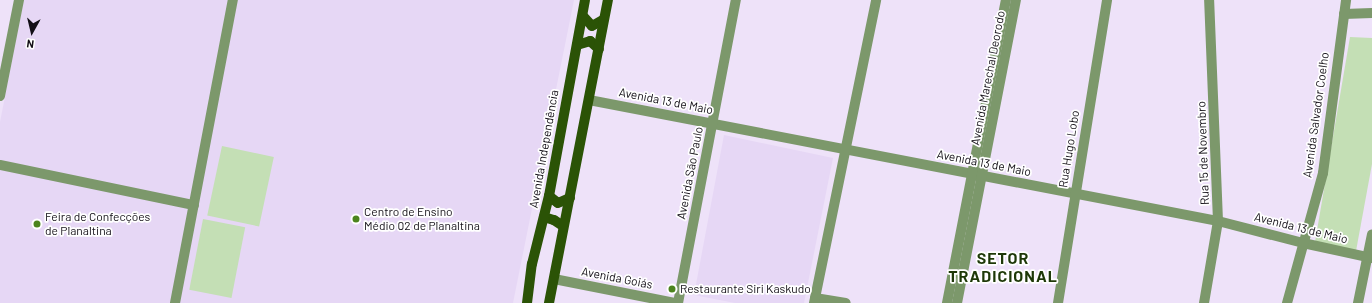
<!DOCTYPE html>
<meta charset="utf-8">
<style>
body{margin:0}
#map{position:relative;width:1372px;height:303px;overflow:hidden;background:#eee2f9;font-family:Barlow,sans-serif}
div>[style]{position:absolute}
.built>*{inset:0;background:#e6d7f5}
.green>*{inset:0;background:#c4dfb5;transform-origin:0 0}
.minor>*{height:10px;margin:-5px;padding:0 5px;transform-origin:5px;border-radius:5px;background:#7c986b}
.major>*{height:10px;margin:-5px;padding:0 5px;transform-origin:5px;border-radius:5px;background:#2b5306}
.dots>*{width:11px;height:11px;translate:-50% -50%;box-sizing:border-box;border:2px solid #fff;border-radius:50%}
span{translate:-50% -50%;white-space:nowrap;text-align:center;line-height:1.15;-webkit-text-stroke:3.5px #fff;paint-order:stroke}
.street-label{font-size:12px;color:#130f17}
.poi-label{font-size:12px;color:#130f17}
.left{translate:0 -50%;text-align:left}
.district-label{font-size:16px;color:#1e3808;font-weight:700;letter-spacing:1px}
.north{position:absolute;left:12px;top:12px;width:40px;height:40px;-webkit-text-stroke:3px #fff;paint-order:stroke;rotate:188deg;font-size:11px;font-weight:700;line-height:16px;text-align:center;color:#130f17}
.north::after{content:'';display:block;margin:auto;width:14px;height:18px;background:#130f17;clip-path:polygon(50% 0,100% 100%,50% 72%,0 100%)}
</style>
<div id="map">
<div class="built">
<div style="clip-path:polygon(24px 0,574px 0,513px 303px,0 303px,0 122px)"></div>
<div style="clip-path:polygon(724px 135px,833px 158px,804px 303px,735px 303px,694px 295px)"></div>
</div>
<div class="green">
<div style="clip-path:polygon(1350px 37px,1372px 38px,1372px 164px,1356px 251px,1315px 242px)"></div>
<div style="left:222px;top:146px;width:53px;height:71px;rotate:12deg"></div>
<div style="left:203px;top:219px;width:43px;height:72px;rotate:11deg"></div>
</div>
<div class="minor">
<div style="left:1344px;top:14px;width:28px;rotate:-2deg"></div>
<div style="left:0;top:96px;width:98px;rotate:-78.8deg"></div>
<div style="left:589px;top:100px;width:641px;rotate:10.89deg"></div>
<div style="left:1218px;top:221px;width:88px;rotate:14.5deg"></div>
<div style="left:1303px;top:243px;width:71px;rotate:12.3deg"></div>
<div style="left:0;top:165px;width:198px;rotate:11.7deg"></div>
<div style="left:554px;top:279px;width:123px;rotate:11.2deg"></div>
<div style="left:815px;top:298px;width:31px;rotate:9deg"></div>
<div style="left:175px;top:303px;width:309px;rotate:-79.2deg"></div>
<div style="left:678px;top:303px;width:309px;rotate:-79.2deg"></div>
<div style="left:814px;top:303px;width:309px;rotate:-78.4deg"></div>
<div style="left:947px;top:303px;width:309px;rotate:-79deg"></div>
<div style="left:957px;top:303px;width:309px;rotate:-79deg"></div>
<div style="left:1058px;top:303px;width:307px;rotate:-80.8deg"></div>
<div style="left:1204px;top:303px;width:83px;rotate:-80.3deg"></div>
<div style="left:1218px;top:221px;width:221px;rotate:-92.3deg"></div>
<div style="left:1287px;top:303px;width:135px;rotate:-74.5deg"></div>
<div style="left:1323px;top:173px;width:175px;rotate:-82.4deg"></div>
<div style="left:1358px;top:303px;width:70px;rotate:-78.5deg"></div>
</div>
<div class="major">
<div style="left:583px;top:16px;width:13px;rotate:48deg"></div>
<div style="left:592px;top:26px;width:13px;rotate:-29deg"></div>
<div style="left:577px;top:45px;width:14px;rotate:-17deg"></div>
<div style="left:590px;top:41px;width:12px;rotate:42deg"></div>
<div style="left:549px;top:196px;width:11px;rotate:38deg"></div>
<div style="left:558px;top:203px;width:13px;rotate:-23deg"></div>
<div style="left:544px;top:217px;width:10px;rotate:17deg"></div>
<div style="left:554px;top:220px;width:11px;rotate:34deg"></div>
<div style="left:527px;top:303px;width:39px;rotate:-83deg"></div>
<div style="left:532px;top:264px;width:70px;rotate:-76deg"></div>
<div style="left:549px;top:196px;width:199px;rotate:-79.6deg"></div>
<div style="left:549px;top:303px;width:309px;rotate:-79deg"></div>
</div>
<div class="dots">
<div style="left:356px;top:219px;background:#4c841e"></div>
<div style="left:37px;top:224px;background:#4c841e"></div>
<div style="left:672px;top:289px;background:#4c841e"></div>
</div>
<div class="street-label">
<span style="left:988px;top:78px;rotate:-79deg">Avenida Marechal Deorodo</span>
<span style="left:666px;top:101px;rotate:11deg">Avenida 13 de Maio</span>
<span style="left:1316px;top:115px;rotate:-82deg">Avenida Salvador Coelho</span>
<span style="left:544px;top:149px;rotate:-80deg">Avenida Independência</span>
<span style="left:1069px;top:149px;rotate:-81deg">Rua Hugo Lobo</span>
<span style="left:1203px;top:153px;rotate:-92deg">Rua 15 de Novembro</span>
<span style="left:984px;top:163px;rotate:11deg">Avenida 13 de Maio</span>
<span style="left:690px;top:173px;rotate:-79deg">Avenida São Paulo</span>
<span style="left:1301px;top:228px;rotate:14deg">Avenida 13 de Maio</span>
<span style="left:617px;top:278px;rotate:11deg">Avenida Goiás</span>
</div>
<div class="poi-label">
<span class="left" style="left:364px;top:219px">Centro de Ensino<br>Médio 02 de Planaltina</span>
<span class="left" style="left:45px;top:224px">Feira de Confecções<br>de Planaltina</span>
<span class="left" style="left:680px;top:289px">Restaurante Siri Kaskudo</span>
</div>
<div class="district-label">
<span style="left:1003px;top:267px">SETOR<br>TRADICIONAL</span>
</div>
<div class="north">N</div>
</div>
